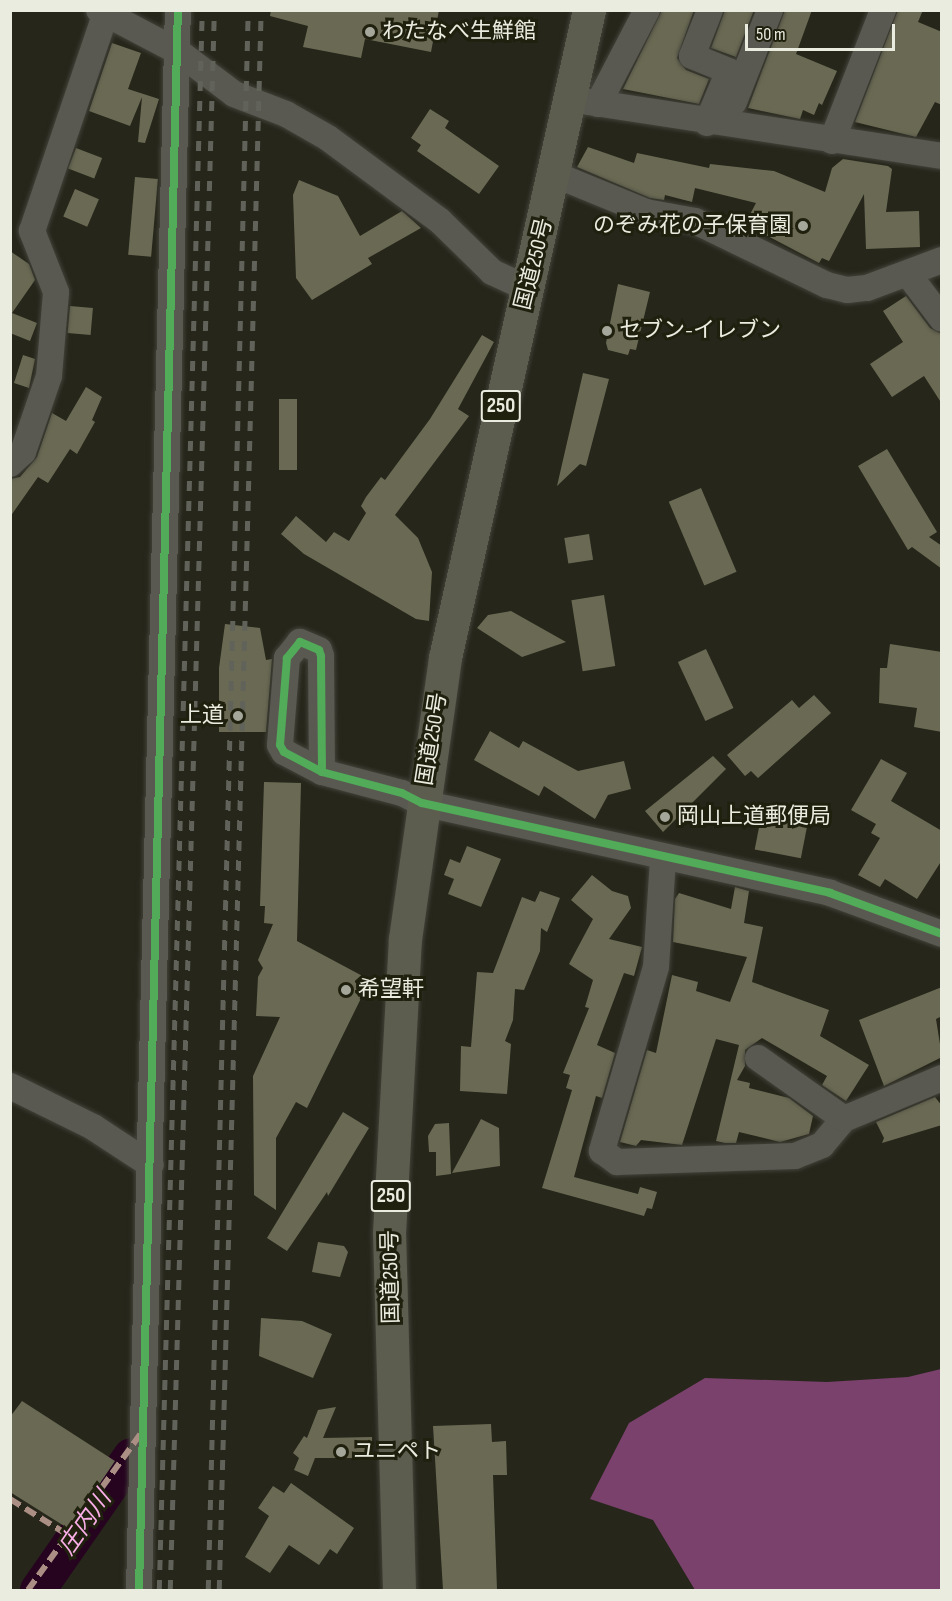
<!DOCTYPE html>
<meta charset="utf-8">
<style>
body{margin:0}
#map{position:relative;width:952px;height:1601px;overflow:hidden;background:#26261b;font-family:"Sofia Sans Condensed","Noto Sans JP",sans-serif}
div>[style]{position:absolute}
.forest>*{inset:0;background:#7a416c}
.river>*{height:36px;margin:-18px;padding:0 18px;transform-origin:18px;border-radius:18px;background:#26031f}
.building>*{inset:0;background:#6a6a54;transform-origin:0 0}
.roads{filter:drop-shadow(0 0 2px #43423a) drop-shadow(0 0 2px #43423a)}
.minor>*{height:26px;margin:-13px;padding:0 13px;transform-origin:13px;border-radius:13px;background:#595952}
.highway>*{height:33px;margin:-16.5px;padding:0 16.5px;transform-origin:16.5px;border-radius:16.5px;background:#5d5d4f}
.rail>*{height:4.5px;margin-top:-2.25px;transform-origin:0;background:repeating-linear-gradient(90deg,#616259 0 10px,transparent 0 20px)}
.quiet>*{height:6px;margin-top:-3px;transform-origin:0;background:repeating-linear-gradient(90deg,#ac8f84 0 12px,transparent 0 18px)}
.cycleway>*{height:8px;margin:-4px;padding:0 4px;transform-origin:4px;border-radius:4px;background:#51ab58}
.dots>*{width:16px;height:16px;translate:-50% -50%;box-sizing:border-box;border:3px solid #20200e;border-radius:50%}
span{translate:-50% -50%;white-space:nowrap;text-align:center;line-height:1.15;-webkit-text-stroke:6px #20200e;paint-order:stroke}
.shield-label span{padding:2px 4px;background:#20200e;border:2px solid;border-radius:4px;-webkit-text-stroke-width:0}
.shield-label{font-size:21px;color:#ebece0;font-weight:700}
.poi-label{font-size:22px;color:#ebece0}
.left{translate:0 -50%;text-align:left}
.right{translate:-100% -50%;text-align:right}
.street-label{font-size:22px;color:#ebece0}
.water-label{font-size:24px;color:#f8ade6;font-style:italic}
.frame{position:absolute;inset:0;border:12px solid #ebece0;pointer-events:none}
.scale{position:absolute;left:745px;top:24px;width:150px;height:27px;box-sizing:border-box;border:3px solid #ebece0;border-top:0;padding-left:8px;font-size:18px;line-height:21px;white-space:nowrap;color:#ebece0;-webkit-text-stroke:4px #20200e;paint-order:stroke}
</style>
<div id="map">
<div class="forest">
<div style="clip-path:polygon(941px 1369px,941px 1590px,695px 1590px,653px 1520px,590px 1499px,629px 1423px,705px 1378px,827px 1382px,908px 1377px)"></div>
</div>
<div class="river">
<div style="left:38px;top:1590px;width:163px;rotate:-55.2deg"></div>
</div>
<div class="building">
<div style="clip-path:polygon(271px 10px,439px 10px,431px 52px,365px 39px,361px 58px,303px 47px,308px 26px,270px 16px)"></div>
<div style="clip-path:polygon(662px 10px,694px 10px,677px 58px,686px 70px,709px 79px,699px 104px,623px 89px)"></div>
<div style="clip-path:polygon(725px 10px,754px 10px,736px 57px,711px 48px)"></div>
<div style="clip-path:polygon(785px 10px,812px 10px,796px 54px,837px 71px,822px 105px,819px 103px,814px 115px,803px 110px,800px 119px,748px 108px)"></div>
<div style="clip-path:polygon(898px 10px,923px 10px,918px 22px,942px 32px,942px 105px,935px 102px,916px 137px,855px 122px)"></div>
<div style="clip-path:polygon(112px 43px,141px 53px,128px 89px,159px 99px,145px 143px,138px 142px,142px 97px,130px 126px,89px 111px)"></div>
<div style="clip-path:polygon(430px 109px,449px 121px,445px 128px,499px 166px,479px 194px,417px 151px,421px 145px,411px 138px)"></div>
<div style="clip-path:polygon(588px 147px,634px 163px,637px 153px,709px 168px,710px 164px,774px 171px,825px 192px,832px 168px,843px 159px,888px 166px,892px 169px,886px 212px,919px 211px,920px 247px,866px 249px,864px 194px,829px 261px,822px 258px,819px 263px,745px 224px,756px 203px,695px 188px,692px 202px,665px 195px,664px 200px,650px 198px,577px 167px)"></div>
<div style="left:76px;top:148px;width:28px;height:22px;rotate:21deg"></div>
<div style="left:135px;top:177px;width:23px;height:78px;rotate:5deg"></div>
<div style="clip-path:polygon(299px 180px,338px 196px,360px 236px,402px 211px,421px 228px,368px 258px,372px 264px,312px 300px,296px 278px,293px 195px)"></div>
<div style="left:75px;top:189px;width:26px;height:30px;rotate:23deg"></div>
<div style="clip-path:polygon(10px 251px,29px 264px,35px 280px,12px 313px,37px 323px,30px 341px,10px 333px)"></div>
<div style="clip-path:polygon(618px 284px,650px 292px,636px 350px,630px 349px,628px 355px,608px 350px,606px 343px)"></div>
<div style="clip-path:polygon(906px 296px,930px 328px,942px 334px,942px 404px,924px 376px,892px 397px,870px 364px,903px 342px,883px 311px)"></div>
<div style="left:70px;top:306px;width:23px;height:27px;rotate:5deg"></div>
<div style="clip-path:polygon(482px 335px,494px 342px,458px 409px,469px 416px,395px 515px,418px 538px,432px 572px,429px 621px,416px 619px,304px 554px,281px 534px,296px 516px,326px 542px,334px 532px,349px 541px,366px 513px,361px 506px,366px 497px,381px 477px,385px 480px,430px 419px)"></div>
<div style="clip-path:polygon(23px 355px,35px 359px,29px 388px,14px 383px)"></div>
<div style="clip-path:polygon(583px 373px,609px 379px,586px 466px,580px 464px,557px 486px)"></div>
<div style="clip-path:polygon(86px 387px,102px 397px,92px 420px,95px 422px,77px 454px,70px 449px,48px 483px,38px 477px,10px 517px,10px 479px,20px 477px,37px 457px,52px 413px,66px 421px)"></div>
<div style="left:279px;top:399px;width:18px;height:71px"></div>
<div style="clip-path:polygon(887px 449px,937px 532px,929px 537px,942px 546px,942px 569px,912px 547px,908px 550px,858px 466px)"></div>
<div style="left:701px;top:488px;width:91px;height:35px;rotate:67deg"></div>
<div style="left:589px;top:534px;width:26px;height:25px;rotate:81deg"></div>
<div style="left:604px;top:595px;width:72px;height:33px;rotate:81deg"></div>
<div style="clip-path:polygon(511px 611px,566px 642px,522px 657px,477px 628px,488px 615px)"></div>
<div style="clip-path:polygon(225px 624px,260px 628px,266px 660px,272px 659px,266px 732px,219px 732px,219px 668px)"></div>
<div style="clip-path:polygon(890px 644px,942px 652px,942px 732px,914px 727px,917px 708px,879px 703px,880px 668px,887px 668px)"></div>
<div style="left:706px;top:649px;width:65px;height:31px;rotate:65deg"></div>
<div style="clip-path:polygon(814px 695px,831px 713px,758px 778px,751px 771px,745px 776px,727px 755px,792px 700px,799px 708px)"></div>
<div style="clip-path:polygon(490px 731px,519px 748px,523px 741px,578px 771px,624px 761px,631px 789px,608px 795px,595px 819px,544px 786px,539px 796px,474px 760px)"></div>
<div style="clip-path:polygon(713px 756px,726px 769px,663px 832px,645px 811px)"></div>
<div style="clip-path:polygon(881px 759px,907px 773px,891px 801px,942px 831px,942px 860px,917px 899px,885px 879px,880px 887px,858px 875px,880px 838px,871px 833px,876px 824px,851px 810px)"></div>
<div style="clip-path:polygon(264px 782px,301px 783px,297px 941px,370px 980px,307px 1108px,296px 1102px,276px 1138px,276px 1210px,254px 1195px,253px 1076px,280px 1017px,256px 1016px,258px 977px,263px 968px,258px 960px,273px 924px,264px 923px,265px 906px,260px 906px)"></div>
<div style="left:761px;top:817px;width:47px;height:33px;rotate:11deg"></div>
<div style="clip-path:polygon(467px 846px,501px 859px,481px 907px,448px 894px,454px 879px,444px 875px,450px 859px,460px 863px)"></div>
<div style="clip-path:polygon(592px 875px,612px 891px,628px 896px,631px 908px,609px 939px,642px 947px,634px 976px,624px 973px,597px 1045px,615px 1053px,602px 1098px,596px 1096px,574px 1177px,638px 1194px,640px 1187px,657px 1192px,652px 1209px,647px 1208px,644px 1216px,542px 1188px,572px 1090px,566px 1088px,570px 1075px,563px 1073px,589px 1008px,585px 1007px,593px 980px,569px 964px,593px 919px,571px 900px)"></div>
<div style="clip-path:polygon(735px 887px,749px 891px,744px 923px,763px 927px,752px 982px,829px 1010px,820px 1036px,869px 1065px,846px 1101px,822px 1085px,827px 1076px,762px 1038px,745px 1050px,745px 1066px,737px 1080px,750px 1083px,749px 1088px,789px 1098px,813px 1116px,809px 1134px,780px 1142px,739px 1132px,736px 1143px,725px 1143px,716px 1141px,739px 1045px,716px 1039px,682px 1145px,641px 1140px,636px 1146px,620px 1142px,647px 1050px,656px 1053px,672px 975px,698px 982px,696px 991px,730px 1002px,747px 957px,673px 942px,675px 899px,679px 893px,731px 909px)"></div>
<div style="clip-path:polygon(540px 891px,560px 898px,547px 932px,541px 928px,540px 951px,524px 990px,515px 989px,513px 1020px,505px 1041px,511px 1044px,507px 1094px,460px 1091px,461px 1046px,471px 1047px,477px 972px,493px 973px,522px 897px,535px 902px)"></div>
<div style="clip-path:polygon(942px 987px,942px 1016px,936px 1019px,942px 1057px,884px 1086px,859px 1020px)"></div>
<div style="clip-path:polygon(935px 1097px,942px 1106px,942px 1125px,882px 1143px,884px 1138px,876px 1122px)"></div>
<div style="clip-path:polygon(343px 1112px,369px 1128px,328px 1196px,327px 1192px,287px 1251px,267px 1238px)"></div>
<div style="clip-path:polygon(481px 1119px,499px 1128px,500px 1166px,452px 1173px)"></div>
<div style="clip-path:polygon(449px 1123px,451px 1174px,436px 1176px,436px 1152px,429px 1152px,428px 1136px,435px 1124px)"></div>
<div style="clip-path:polygon(318px 1242px,344px 1246px,348px 1252px,340px 1277px,312px 1272px)"></div>
<div style="clip-path:polygon(261px 1318px,302px 1321px,332px 1334px,313px 1378px,259px 1356px)"></div>
<div style="clip-path:polygon(22px 1401px,115px 1461px,69px 1529px,10px 1492px,10px 1417px)"></div>
<div style="clip-path:polygon(336px 1407px,323px 1438px,372px 1437px,372px 1458px,315px 1458px,308px 1476px,294px 1470px,299px 1458px,293px 1453px,304px 1436px,307px 1438px,318px 1410px)"></div>
<div style="clip-path:polygon(491px 1424px,492px 1442px,506px 1441px,507px 1475px,493px 1475px,497px 1590px,443px 1590px,433px 1426px)"></div>
<div style="clip-path:polygon(291px 1483px,354px 1528px,337px 1554px,330px 1549px,319px 1565px,289px 1545px,270px 1573px,245px 1557px,269px 1516px,258px 1508px,273px 1486px,284px 1493px)"></div>
</div>
<div class="roads">
<div class="minor">
<div style="left:99px;top:10px;width:88px;rotate:27.7deg"></div>
<div style="left:177px;top:51px;width:71px;rotate:37deg"></div>
<div style="left:234px;top:94px;width:56px;rotate:21deg"></div>
<div style="left:286px;top:114px;width:48px;rotate:29.7deg"></div>
<div style="left:328px;top:138px;width:139px;rotate:36.5deg"></div>
<div style="left:440px;top:221px;width:73px;rotate:44.4deg"></div>
<div style="left:492px;top:272px;width:38px;rotate:25deg"></div>
<div style="left:570px;top:99px;width:376px;rotate:8.7deg"></div>
<div style="left:734px;top:102px;width:99px;rotate:-68.6deg"></div>
<div style="left:598px;top:104px;width:106px;rotate:-62.5deg"></div>
<div style="left:707px;top:123px;width:56px;rotate:-67.1deg"></div>
<div style="left:729px;top:71px;width:40px;rotate:-158deg"></div>
<div style="left:692px;top:56px;width:49px;rotate:-68.6deg"></div>
<div style="left:832px;top:141px;width:141px;rotate:-68.7deg"></div>
<div style="left:556px;top:175px;width:97px;rotate:22.3deg"></div>
<div style="left:646px;top:212px;width:50px;rotate:10.4deg"></div>
<div style="left:695px;top:221px;width:147px;rotate:25.9deg"></div>
<div style="left:827px;top:285px;width:21px;rotate:14deg"></div>
<div style="left:847px;top:290px;width:20px;rotate:-6deg"></div>
<div style="left:867px;top:288px;width:80px;rotate:-20.5deg"></div>
<div style="left:908px;top:274px;width:56px;rotate:52.9deg"></div>
<div style="left:10px;top:464px;width:18px;rotate:-43deg"></div>
<div style="left:23px;top:452px;width:80px;rotate:-71.1deg"></div>
<div style="left:49px;top:376px;width:84px;rotate:-85.2deg"></div>
<div style="left:56px;top:292px;width:66px;rotate:-111.5deg"></div>
<div style="left:32px;top:231px;width:233px;rotate:-71.3deg"></div>
<div style="left:322px;top:772px;width:116px;rotate:-90.5deg"></div>
<div style="left:321px;top:656px;width:6px;rotate:-108deg"></div>
<div style="left:319px;top:650px;width:21px;rotate:-157deg"></div>
<div style="left:300px;top:642px;width:21px;rotate:129deg"></div>
<div style="left:287px;top:658px;width:87px;rotate:94.6deg"></div>
<div style="left:280px;top:745px;width:8px;rotate:60deg"></div>
<div style="left:284px;top:752px;width:43px;rotate:27.8deg"></div>
<div style="left:322px;top:772px;width:83px;rotate:14.7deg"></div>
<div style="left:402px;top:793px;width:22px;rotate:27deg"></div>
<div style="left:422px;top:803px;width:418px;rotate:12.4deg"></div>
<div style="left:830px;top:893px;width:119px;rotate:20.1deg"></div>
<div style="left:663px;top:859px;width:108px;rotate:93.7deg"></div>
<div style="left:656px;top:967px;width:192px;rotate:106.4deg"></div>
<div style="left:602px;top:1151px;width:19px;rotate:36deg"></div>
<div style="left:617px;top:1162px;width:178px;rotate:-1.9deg"></div>
<div style="left:795px;top:1156px;width:29px;rotate:-22deg"></div>
<div style="left:822px;top:1145px;width:34px;rotate:-50deg"></div>
<div style="left:844px;top:1119px;width:106px;rotate:-22.7deg"></div>
<div style="left:758px;top:1058px;width:105px;rotate:35.3deg"></div>
<div style="left:10px;top:1086px;width:93px;rotate:26.3deg"></div>
<div style="left:93px;top:1127px;width:69px;rotate:33.2deg"></div>
<div style="left:139px;top:1590px;width:1580px;rotate:-88.59deg"></div>
</div>
<div class="highway">
<div style="left:399px;top:1590px;width:357px;rotate:-91.6deg"></div>
<div style="left:389px;top:1233px;width:294px;rotate:-86.9deg"></div>
<div style="left:405px;top:939px;width:284px;rotate:-81.9deg"></div>
<div style="left:445px;top:658px;width:664px;rotate:-77.47deg"></div>
</div>
</div>
<div class="rail">
<div style="left:159px;top:1590px;width:1581px;rotate:-88.44deg"></div>
<div style="left:170px;top:1590px;width:1581px;rotate:-88.4deg"></div>
<div style="left:208px;top:1590px;width:1581px;rotate:-88.55deg"></div>
<div style="left:219px;top:1590px;width:1581px;rotate:-88.48deg"></div>
</div>
<div class="quiet">
<div style="left:10px;top:1499px;width:68px;rotate:31.8deg"></div>
<div style="left:28px;top:1590px;width:195px;rotate:-54.2deg"></div>
</div>
<div class="cycleway">
<div style="left:322px;top:772px;width:116px;rotate:-90.5deg"></div>
<div style="left:321px;top:656px;width:6px;rotate:-108deg"></div>
<div style="left:319px;top:650px;width:21px;rotate:-157deg"></div>
<div style="left:300px;top:642px;width:21px;rotate:129deg"></div>
<div style="left:287px;top:658px;width:87px;rotate:94.6deg"></div>
<div style="left:280px;top:745px;width:8px;rotate:60deg"></div>
<div style="left:284px;top:752px;width:43px;rotate:27.8deg"></div>
<div style="left:322px;top:772px;width:83px;rotate:14.7deg"></div>
<div style="left:402px;top:793px;width:22px;rotate:27deg"></div>
<div style="left:422px;top:803px;width:418px;rotate:12.4deg"></div>
<div style="left:830px;top:893px;width:119px;rotate:20.1deg"></div>
<div style="left:139px;top:1590px;width:1580px;rotate:-88.59deg"></div>
</div>
<div class="dots">
<div style="left:370px;top:32px;background:#a6a79b"></div>
<div style="left:803px;top:226px;background:#a6a79b"></div>
<div style="left:607px;top:331px;background:#a6a79b"></div>
<div style="left:238px;top:716px;background:#a6a79b"></div>
<div style="left:665px;top:817px;background:#a6a79b"></div>
<div style="left:346px;top:990px;background:#a6a79b"></div>
<div style="left:341px;top:1452px;background:#a6a79b"></div>
</div>
<div class="shield-label">
<span style="left:501px;top:406px">250</span>
<span style="left:391px;top:1196px">250</span>
</div>
<div class="poi-label">
<span class="left" style="left:382px;top:32px">わたなべ生鮮館</span>
<span class="right" style="left:791px;top:226px">のぞみ花の子保育園</span>
<span class="left" style="left:619px;top:331px">セブン-イレブン</span>
<span class="right" style="left:224px;top:716px">上道</span>
<span class="left" style="left:677px;top:817px">岡山上道郵便局</span>
<span class="left" style="left:358px;top:990px">希望軒</span>
<span class="left" style="left:353px;top:1452px">ユニペト</span>
</div>
<div class="street-label">
<span style="left:534px;top:264px;rotate:-76deg">国道250号</span>
<span style="left:432px;top:739px;rotate:-81deg">国道250号</span>
<span style="left:391px;top:1277px;rotate:-91deg">国道250号</span>
</div>
<div class="water-label">
<span style="left:85px;top:1523px;rotate:-55deg">庄内川</span>
</div>
<div class="frame"></div>
<div class="scale">50 m</div>
</div>
